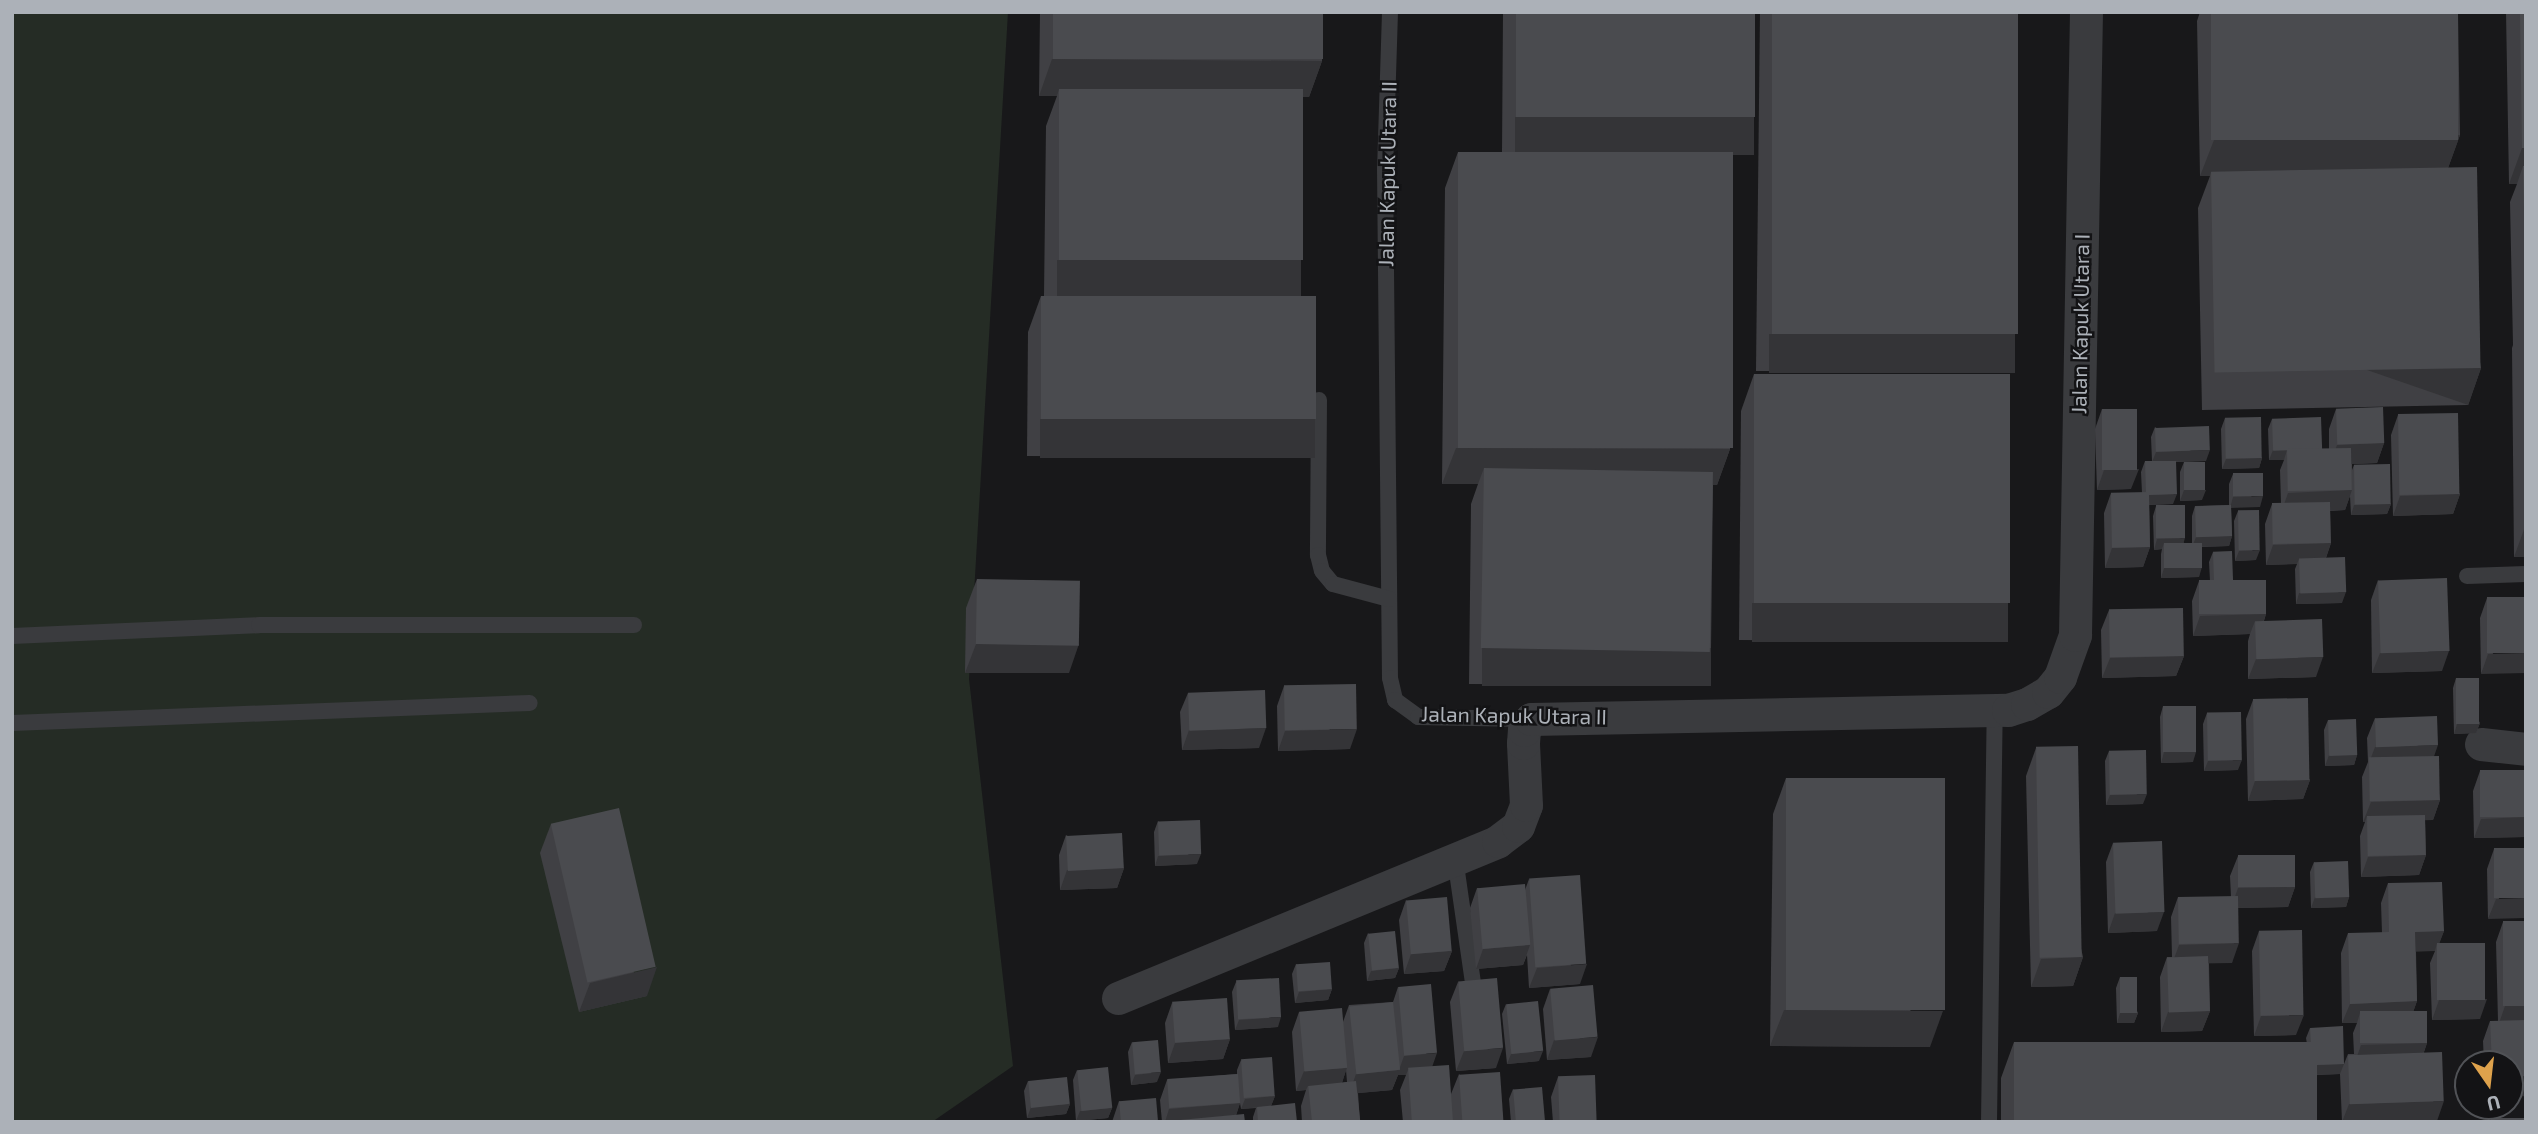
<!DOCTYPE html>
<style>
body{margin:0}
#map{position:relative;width:2538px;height:1134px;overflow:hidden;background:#18181a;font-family:"Exo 2",sans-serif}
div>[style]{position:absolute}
.green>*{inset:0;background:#252c25}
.service>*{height:16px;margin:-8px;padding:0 8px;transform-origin:8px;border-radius:8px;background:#3a3b3e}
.minor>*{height:33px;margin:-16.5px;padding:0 16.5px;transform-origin:16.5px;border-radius:16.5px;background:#3a3b3e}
.wall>*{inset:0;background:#404044}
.shaded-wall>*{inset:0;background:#343437;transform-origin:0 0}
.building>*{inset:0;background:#4a4b4f;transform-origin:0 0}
span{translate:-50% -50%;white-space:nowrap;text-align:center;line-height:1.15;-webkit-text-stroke:5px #131315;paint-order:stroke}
.street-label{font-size:21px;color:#acb1b8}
.frame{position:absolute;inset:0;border:14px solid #acb1b8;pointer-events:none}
.north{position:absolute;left:2454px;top:1050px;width:70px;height:70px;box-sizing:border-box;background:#131315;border:2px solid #505256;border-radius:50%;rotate:166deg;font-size:19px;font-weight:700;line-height:28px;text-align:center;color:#acb1b8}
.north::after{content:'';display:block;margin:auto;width:24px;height:32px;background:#dea24c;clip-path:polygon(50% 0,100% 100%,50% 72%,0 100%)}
</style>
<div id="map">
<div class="green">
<div style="clip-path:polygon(12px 12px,1008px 12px,969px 679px,1013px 1066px,932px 1122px,12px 1122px)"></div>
</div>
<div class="service">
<div style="left:1390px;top:12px;width:156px;rotate:91.8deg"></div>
<div style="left:1385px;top:168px;width:510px;rotate:89.44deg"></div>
<div style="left:1390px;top:678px;width:23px;rotate:77deg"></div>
<div style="left:1395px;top:700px;width:29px;rotate:36deg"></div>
<div style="left:1418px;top:717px;width:113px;rotate:1deg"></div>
<div style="left:1319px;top:400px;width:155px;rotate:90.4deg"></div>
<div style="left:1318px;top:555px;width:16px;rotate:76deg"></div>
<div style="left:1322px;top:571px;width:17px;rotate:50deg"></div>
<div style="left:1333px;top:584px;width:58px;rotate:15deg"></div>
<div style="left:2467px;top:576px;width:59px;rotate:-1.9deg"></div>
<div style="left:12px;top:636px;width:247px;rotate:-2.5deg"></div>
<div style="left:259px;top:625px;width:375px"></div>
<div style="left:12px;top:723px;width:518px;rotate:-2.21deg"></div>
<div style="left:1455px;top:858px;width:133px;rotate:81.8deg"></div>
<div style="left:1989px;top:1122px;width:412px;rotate:-89.2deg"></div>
</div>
<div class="minor">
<div style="left:2481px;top:744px;width:45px;rotate:6.3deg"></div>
<div style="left:1118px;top:998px;width:411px;rotate:-22.4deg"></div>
<div style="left:1498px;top:841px;width:25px;rotate:-37deg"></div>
<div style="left:1518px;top:826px;width:22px;rotate:-69deg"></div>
<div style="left:1526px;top:805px;width:62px;rotate:-92.8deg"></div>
<div style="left:1523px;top:743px;width:13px;rotate:-86deg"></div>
<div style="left:1524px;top:730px;width:13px;rotate:-58deg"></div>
<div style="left:1531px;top:719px;width:477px;rotate:-1.1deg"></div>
<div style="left:2008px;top:710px;width:20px;rotate:-18deg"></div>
<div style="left:2027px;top:704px;width:24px;rotate:-30deg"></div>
<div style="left:2048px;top:692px;width:19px;rotate:-51deg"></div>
<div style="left:2060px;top:677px;width:45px;rotate:-70.3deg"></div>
<div style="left:2075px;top:635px;width:623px;rotate:-88.99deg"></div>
</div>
<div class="wall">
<div style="clip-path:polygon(1040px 12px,1323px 12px,1322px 61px,1309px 97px,1303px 97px,1301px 261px,1288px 297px,1044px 296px,1046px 126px,1057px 96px,1039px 96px)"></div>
<div style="clip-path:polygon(1503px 12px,1755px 12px,1754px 118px,1741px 155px,1733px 154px,1730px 449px,1717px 485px,1713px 485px,1711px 649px,1698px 685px,1469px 684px,1471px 504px,1478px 484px,1442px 484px,1445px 188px,1458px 152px,1502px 152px)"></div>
<div style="clip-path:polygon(1760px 12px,2018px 12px,2015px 336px,2002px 372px,1756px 371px)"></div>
<div style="clip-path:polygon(2200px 12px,2458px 12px,2460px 135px,2448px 168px,2481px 368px,2468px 405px,2202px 410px,2198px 208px,2210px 176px,2200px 176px,2197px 21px)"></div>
<div style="clip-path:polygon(2506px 12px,2526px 12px,2526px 557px,2514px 557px,2512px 348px,2513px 345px,2510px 202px,2517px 184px,2509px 184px)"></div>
<div style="clip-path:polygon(1041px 296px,1315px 421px,1302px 457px,1027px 456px,1028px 332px)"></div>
<div style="clip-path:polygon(1754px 374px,1995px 641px,1739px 640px,1741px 411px)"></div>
<div style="clip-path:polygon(2102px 409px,2131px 489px,2097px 490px,2095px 429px)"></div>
<div style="clip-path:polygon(2336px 409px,2384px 443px,2377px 463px,2352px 464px,2352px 470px,2354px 465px,2391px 504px,2387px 514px,2351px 515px,2350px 496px,2345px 510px,2330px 511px,2331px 543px,2326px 558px,2342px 603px,2296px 604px,2295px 569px,2297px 564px,2266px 565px,2265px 524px,2272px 504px,2281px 504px,2280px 470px,2284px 460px,2269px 460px,2268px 429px,2272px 419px,2322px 449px,2329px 449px,2329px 429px)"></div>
<div style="clip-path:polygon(2398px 415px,2460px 494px,2453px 514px,2393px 516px,2391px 435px)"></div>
<div style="clip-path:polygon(2225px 418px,2262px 458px,2259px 468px,2222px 469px,2221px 429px)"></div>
<div style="clip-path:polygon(2155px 427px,2206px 461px,2176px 462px,2173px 504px,2149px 505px,2150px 547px,2143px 567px,2105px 568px,2104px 513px,2111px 493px,2142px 493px,2141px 472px,2145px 461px,2152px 461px,2151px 437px)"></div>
<div style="clip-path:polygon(2184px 462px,2202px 500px,2180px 501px,2180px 472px)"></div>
<div style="clip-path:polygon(2233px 474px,2260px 507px,2231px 507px,2232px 536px,2229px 546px,2202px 547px,2199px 577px,2161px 578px,2161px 554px,2162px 549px,2154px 550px,2153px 516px,2156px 506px,2184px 543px,2192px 543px,2192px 516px,2195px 506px,2229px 505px,2229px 484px)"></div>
<div style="clip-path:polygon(2238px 511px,2256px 560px,2235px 561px,2234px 521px)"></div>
<div style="clip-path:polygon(2213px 552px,2233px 581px,2266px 614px,2264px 621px,2316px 677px,2248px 679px,2248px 641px,2250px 634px,2193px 636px,2192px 601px,2199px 581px,2210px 581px,2209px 562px)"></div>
<div style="clip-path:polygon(977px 579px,1069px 673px,965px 673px,966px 608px)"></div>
<div style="clip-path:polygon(2378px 580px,2442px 671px,2372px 673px,2371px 600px)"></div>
<div style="clip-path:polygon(2526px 597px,2481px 674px,2480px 618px,2487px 598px)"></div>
<div style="clip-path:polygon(2109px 610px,2184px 656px,2176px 676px,2102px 678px,2101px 630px)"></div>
<div style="clip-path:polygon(2456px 678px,2480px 723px,2476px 733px,2454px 734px,2453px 688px)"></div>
<div style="clip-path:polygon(1284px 686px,1350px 749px,1278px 751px,1277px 706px)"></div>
<div style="clip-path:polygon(1188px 693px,1259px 748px,1182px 750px,1180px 712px)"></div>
<div style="clip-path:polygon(2253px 700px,2310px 780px,2303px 799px,2248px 801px,2246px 719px)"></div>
<div style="clip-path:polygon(2163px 706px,2193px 762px,2161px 763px,2160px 717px)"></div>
<div style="clip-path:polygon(2207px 713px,2238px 770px,2204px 771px,2203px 724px)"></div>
<div style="clip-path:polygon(2375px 718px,2434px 756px,2440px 800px,2433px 820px,2425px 820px,2426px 855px,2419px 875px,2361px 877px,2360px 836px,2365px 822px,2363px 822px,2362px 777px,2368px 762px,2367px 738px)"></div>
<div style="clip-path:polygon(2328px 720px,2357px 755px,2354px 765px,2325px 766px,2324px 730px)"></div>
<div style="clip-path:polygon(2036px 748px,2083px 957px,2073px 986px,2031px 987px,2026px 776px)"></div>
<div style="clip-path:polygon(2109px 751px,2143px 804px,2106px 805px,2105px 761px)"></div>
<div style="clip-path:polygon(2526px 770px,2526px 837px,2474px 838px,2473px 791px,2480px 771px)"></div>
<div style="clip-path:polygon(1786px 778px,1930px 1047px,1770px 1046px,1773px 814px)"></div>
<div style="clip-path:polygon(1158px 821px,1197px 864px,1155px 866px,1154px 832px)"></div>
<div style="clip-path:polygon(551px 824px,647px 996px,579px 1012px,540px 853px)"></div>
<div style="clip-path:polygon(1066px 835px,1124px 868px,1117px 888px,1060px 890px,1059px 855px)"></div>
<div style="clip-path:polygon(2113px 843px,2157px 931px,2108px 933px,2106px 862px)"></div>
<div style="clip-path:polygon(2526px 848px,2488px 919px,2487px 869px,2494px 849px)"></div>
<div style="clip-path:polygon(2238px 856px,2295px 887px,2288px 907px,2238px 908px,2232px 963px,2209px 963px,2210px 1011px,2202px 1031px,2161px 1032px,2160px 977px,2167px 957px,2172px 957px,2171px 917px,2178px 897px,2231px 897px,2230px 876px)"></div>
<div style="clip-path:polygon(2314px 862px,2349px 897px,2346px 907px,2311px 908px,2310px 872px)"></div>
<div style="clip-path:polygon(1529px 879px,1580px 984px,1529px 988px,1527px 955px,1523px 965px,1476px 969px,1470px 908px,1477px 888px,1525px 890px)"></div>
<div style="clip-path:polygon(2388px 883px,2444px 931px,2439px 943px,2480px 1019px,2432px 1020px,2430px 963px,2435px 951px,2416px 951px,2417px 1001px,2413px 1012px,2427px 1043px,2424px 1052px,2437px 1121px,2465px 1122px,2342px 1122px,2340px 1074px,2317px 1075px,2316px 1122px,2001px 1122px,2001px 1078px,2014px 1042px,2307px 1044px,2306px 1038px,2310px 1028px,2344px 1064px,2348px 1054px,2354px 1054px,2353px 1033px,2357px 1023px,2342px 1023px,2341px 953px,2348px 933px,2382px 933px,2381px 903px)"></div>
<div style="clip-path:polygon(1406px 900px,1452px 951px,1444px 971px,1404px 974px,1399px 920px)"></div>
<div style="clip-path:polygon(2503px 922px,2526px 1096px,2510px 1097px,2510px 1064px,2484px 1064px,2483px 1041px,2490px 1021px,2498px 1021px,2496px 942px)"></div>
<div style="clip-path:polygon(2259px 931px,2296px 1035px,2254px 1036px,2252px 951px)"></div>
<div style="clip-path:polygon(1368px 933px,1399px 968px,1395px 978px,1367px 981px,1364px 943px)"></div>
<div style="clip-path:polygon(1296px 964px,1332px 989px,1328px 1000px,1295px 1003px,1292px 974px)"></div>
<div style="clip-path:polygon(2120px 977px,2138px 1013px,2134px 1023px,2117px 1023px,2116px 988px)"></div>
<div style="clip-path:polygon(1236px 982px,1278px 1027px,1235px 1030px,1232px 992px)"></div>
<div style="clip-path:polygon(1458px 982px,1496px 1068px,1456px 1071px,1450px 1002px)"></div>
<div style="clip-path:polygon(evenodd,1398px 987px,1432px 1067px,1451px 1094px,1459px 1074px,1503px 1120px,1502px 1122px,1403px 1122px,1400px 1090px,1406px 1075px,1398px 1075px,1392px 1090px,1358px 1093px,1360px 1122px,1302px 1122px,1301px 1106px,1306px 1090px,1296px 1091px,1292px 1032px,1299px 1012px,1343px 1022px,1349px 1005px,1393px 1002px,1398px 987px,1346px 1070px,1347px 1082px,1342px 1083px,1346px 1070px)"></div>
<div style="clip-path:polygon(1550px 989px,1591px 1057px,1547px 1060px,1543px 1009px)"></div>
<div style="clip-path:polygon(1172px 1003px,1230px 1039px,1223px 1059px,1168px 1063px,1165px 1023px)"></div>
<div style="clip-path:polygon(1506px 1004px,1539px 1061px,1507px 1064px,1502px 1014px)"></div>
<div style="clip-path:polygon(1132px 1042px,1157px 1082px,1131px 1085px,1128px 1052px)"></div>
<div style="clip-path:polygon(1241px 1060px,1275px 1096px,1271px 1106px,1297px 1122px,1253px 1122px,1253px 1117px,1256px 1108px,1241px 1109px,1240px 1103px,1236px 1115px,1245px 1122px,1162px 1122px,1160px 1100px,1167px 1080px,1237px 1074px,1237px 1070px)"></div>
<div style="clip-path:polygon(1077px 1070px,1112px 1108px,1108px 1118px,1076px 1121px,1073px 1080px)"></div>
<div style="clip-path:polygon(1558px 1077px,1597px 1122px,1553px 1122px,1551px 1097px)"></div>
<div style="clip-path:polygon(1028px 1081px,1070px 1104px,1066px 1114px,1027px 1118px,1024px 1091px)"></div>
<div style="clip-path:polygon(1513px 1089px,1545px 1122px,1511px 1122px,1509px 1099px)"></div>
<div style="clip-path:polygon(1119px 1101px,1158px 1122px,1112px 1122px)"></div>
</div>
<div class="shaded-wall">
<div style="clip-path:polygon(1052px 59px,1322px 61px,1309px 97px,1059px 96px,1059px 89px,1057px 96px,1039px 96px)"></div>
<div style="left:1515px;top:117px;width:239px;height:38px"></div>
<div style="clip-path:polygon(2460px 135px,2447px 171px,2211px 172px,2210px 176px,2200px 176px,2214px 140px)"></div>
<div style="clip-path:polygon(2522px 148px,2526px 148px,2526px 184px,2523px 166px,2517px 184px,2509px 184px)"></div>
<div style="left:1057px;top:260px;width:244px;height:38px"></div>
<div style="left:1769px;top:334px;width:246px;height:39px"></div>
<div style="left:2481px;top:368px;width:39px;height:266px;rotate:109deg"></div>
<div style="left:1040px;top:419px;width:275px;height:39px"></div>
<div style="clip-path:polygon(2384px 443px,2377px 463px,2330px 465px,2337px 445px)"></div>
<div style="clip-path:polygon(1456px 448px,1730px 449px,1717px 485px,1484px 484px,1484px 468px,1478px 484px,1442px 484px)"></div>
<div style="clip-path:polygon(2322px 449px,2287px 450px,2284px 460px,2269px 460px,2273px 450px)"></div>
<div style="clip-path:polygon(2210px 450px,2206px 461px,2152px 462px,2156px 452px)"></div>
<div style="clip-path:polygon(2262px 458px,2259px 468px,2222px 469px,2226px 459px)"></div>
<div style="clip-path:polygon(2139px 469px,2131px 489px,2097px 490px,2104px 470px)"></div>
<div style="clip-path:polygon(2184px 490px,2206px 490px,2202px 500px,2180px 501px)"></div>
<div style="clip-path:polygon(2352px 490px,2345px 510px,2281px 513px,2288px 493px)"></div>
<div style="clip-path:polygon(2177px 494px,2173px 504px,2142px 505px,2146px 495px)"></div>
<div style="clip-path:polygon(2460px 494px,2453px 514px,2393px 516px,2400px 496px)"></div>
<div style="clip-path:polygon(2263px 496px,2260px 507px,2230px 508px,2233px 497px)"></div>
<div style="clip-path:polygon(2391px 504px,2387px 514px,2351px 515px,2354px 505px)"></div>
<div style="clip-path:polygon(2526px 524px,2526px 557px,2514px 557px)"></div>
<div style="clip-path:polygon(2232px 536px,2229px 546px,2192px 547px,2196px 537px)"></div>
<div style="clip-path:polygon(2185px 538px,2182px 548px,2164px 543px,2162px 549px,2154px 550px,2157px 539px)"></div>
<div style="clip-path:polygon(2331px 543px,2324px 563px,2299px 559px,2297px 564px,2266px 565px,2273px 545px)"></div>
<div style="clip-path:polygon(2150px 547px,2143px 567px,2105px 568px,2112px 548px)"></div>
<div style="clip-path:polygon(2260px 550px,2256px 560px,2235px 561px,2239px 551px)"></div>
<div style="clip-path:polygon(2202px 567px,2199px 577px,2161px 578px,2164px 568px)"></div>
<div style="clip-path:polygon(2346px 592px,2342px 603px,2296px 604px,2299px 593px)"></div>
<div style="left:1752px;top:603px;width:256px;height:39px"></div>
<div style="clip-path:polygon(2266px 614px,2259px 634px,2255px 621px,2250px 634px,2193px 636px,2200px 616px)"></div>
<div style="clip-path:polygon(976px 644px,1079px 644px,1069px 673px,965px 673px)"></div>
<div style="left:1482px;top:648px;width:229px;height:38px"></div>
<div style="clip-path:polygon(2449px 651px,2442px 671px,2372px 673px,2380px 653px)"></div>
<div style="clip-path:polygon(2526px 653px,2526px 673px,2481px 674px,2488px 654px)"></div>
<div style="clip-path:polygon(2184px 656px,2176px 676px,2102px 678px,2110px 658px)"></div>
<div style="clip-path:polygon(2323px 657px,2316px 677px,2248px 679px,2256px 659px)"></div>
<div style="clip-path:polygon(2480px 723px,2476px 733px,2454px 734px,2457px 724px)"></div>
<div style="clip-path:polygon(1266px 728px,1259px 748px,1182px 750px,1189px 730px)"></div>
<div style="clip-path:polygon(1357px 729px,1350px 749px,1278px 751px,1285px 731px)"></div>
<div style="clip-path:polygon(2438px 745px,2431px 765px,2369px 763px,2375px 747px)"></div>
<div style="clip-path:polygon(2164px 752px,2196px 752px,2193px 762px,2161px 763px)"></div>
<div style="clip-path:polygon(2329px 755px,2357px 755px,2354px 765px,2325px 766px)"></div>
<div style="clip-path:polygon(2242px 760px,2238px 770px,2204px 771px,2208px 761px)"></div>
<div style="clip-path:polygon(2310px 780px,2303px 799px,2248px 801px,2255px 781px)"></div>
<div style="clip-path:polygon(2147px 794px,2143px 804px,2106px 805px,2110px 795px)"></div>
<div style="clip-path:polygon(2440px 800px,2433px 820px,2367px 822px,2367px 816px,2365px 822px,2363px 822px,2371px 802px)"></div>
<div style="clip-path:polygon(2526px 817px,2526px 837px,2474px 838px,2481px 819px)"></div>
<div style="clip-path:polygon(1201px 854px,1197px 864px,1155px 866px,1158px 856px)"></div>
<div style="clip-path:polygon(2426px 855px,2419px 875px,2361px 877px,2368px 857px)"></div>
<div style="clip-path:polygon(1124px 868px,1117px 888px,1060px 890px,1067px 870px)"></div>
<div style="clip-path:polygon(2295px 887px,2288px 907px,2231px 908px,2238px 888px)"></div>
<div style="clip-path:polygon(2315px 897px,2349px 897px,2346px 907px,2311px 908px)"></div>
<div style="clip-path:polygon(2526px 898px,2526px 918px,2488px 919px,2496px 899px)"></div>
<div style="clip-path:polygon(2164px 912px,2157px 931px,2108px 933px,2115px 913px)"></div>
<div style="clip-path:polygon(2444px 931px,2438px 947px,2437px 943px,2435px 951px,2408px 952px,2415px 932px)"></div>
<div style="clip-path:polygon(2239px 943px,2232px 963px,2172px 964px,2179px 945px)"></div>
<div style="clip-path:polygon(1530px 945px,1523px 965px,1476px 969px,1483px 949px)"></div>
<div style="clip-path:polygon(1452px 951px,1444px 971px,1404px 974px,1411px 954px)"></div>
<div style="clip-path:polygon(2083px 957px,2073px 986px,2031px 987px,2041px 959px)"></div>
<div style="clip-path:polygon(1587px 964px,1580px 984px,1529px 988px,1537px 968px)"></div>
<div style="clip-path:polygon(657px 967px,647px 996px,579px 1012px,590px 983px)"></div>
<div style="clip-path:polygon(1399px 968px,1395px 978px,1367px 981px,1371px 971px)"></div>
<div style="clip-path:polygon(1332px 989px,1328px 1000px,1295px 1003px,1299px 992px)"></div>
<div style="clip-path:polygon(2487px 999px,2480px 1019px,2432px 1020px,2439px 1000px)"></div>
<div style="clip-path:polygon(2417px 1001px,2410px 1021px,2360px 1013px,2357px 1023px,2342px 1023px,2350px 1004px)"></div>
<div style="clip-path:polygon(2505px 1006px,2526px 1006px,2526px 1025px,2498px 1026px)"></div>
<div style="clip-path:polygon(1784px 1010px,1943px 1011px,1930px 1047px,1770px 1046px)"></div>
<div style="clip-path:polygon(2210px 1011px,2202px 1031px,2161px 1032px,2168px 1012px)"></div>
<div style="clip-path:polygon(2120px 1013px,2138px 1013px,2134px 1023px,2117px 1023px)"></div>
<div style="clip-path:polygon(2304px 1015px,2296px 1035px,2254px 1036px,2261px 1016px)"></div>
<div style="clip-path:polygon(1281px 1017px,1278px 1027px,1235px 1030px,1239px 1020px)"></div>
<div style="clip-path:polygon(1598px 1037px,1591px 1057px,1547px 1060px,1554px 1040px)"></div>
<div style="clip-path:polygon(1230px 1039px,1223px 1059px,1168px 1063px,1175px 1043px)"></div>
<div style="clip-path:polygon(2427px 1043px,2420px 1063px,2354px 1065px,2361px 1045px)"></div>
<div style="clip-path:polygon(1503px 1048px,1496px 1068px,1456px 1071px,1464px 1051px)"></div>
<div style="clip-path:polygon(1543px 1051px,1539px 1061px,1507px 1064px,1511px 1054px)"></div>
<div style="clip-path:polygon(1437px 1053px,1430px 1073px,1408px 1070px,1406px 1075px,1398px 1075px,1392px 1090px,1349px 1094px,1356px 1074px,1399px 1070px,1404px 1056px)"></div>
<div style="clip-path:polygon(2344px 1064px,2340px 1074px,2308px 1075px,2311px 1065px)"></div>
<div style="clip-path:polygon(1347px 1068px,1340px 1088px,1308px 1086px,1306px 1090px,1296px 1091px,1304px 1071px)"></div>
<div style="clip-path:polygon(1161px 1072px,1157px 1082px,1131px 1085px,1135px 1075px)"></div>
<div style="left:2526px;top:1076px;width:20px;height:16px;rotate:90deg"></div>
<div style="clip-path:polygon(1275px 1096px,1271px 1106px,1241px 1109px,1245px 1099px)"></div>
<div style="clip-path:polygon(2444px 1101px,2437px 1121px,2342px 1122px,2349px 1104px)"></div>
<div style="clip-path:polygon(1240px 1103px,1234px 1122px,1180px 1120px,1179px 1122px,1165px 1122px,1169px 1109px)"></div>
<div style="clip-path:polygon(1070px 1104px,1066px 1114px,1027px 1118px,1031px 1107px)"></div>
<div style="clip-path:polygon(1112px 1108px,1108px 1118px,1076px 1121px,1080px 1111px)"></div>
<div style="clip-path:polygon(1503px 1120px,1502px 1122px,1469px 1122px)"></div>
</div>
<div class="building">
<div style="left:1053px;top:12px;width:270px;height:47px"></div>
<div style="left:1516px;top:12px;width:239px;height:105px"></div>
<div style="left:1772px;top:12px;width:246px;height:322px"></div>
<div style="left:2211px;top:12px;width:247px;height:128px"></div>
<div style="clip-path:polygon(2520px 12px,2526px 12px,2526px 148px,2522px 148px)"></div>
<div style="left:1059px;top:89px;width:244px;height:171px"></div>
<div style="left:1458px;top:152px;width:275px;height:296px"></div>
<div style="clip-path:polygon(2523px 166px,2526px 166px,2526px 297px)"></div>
<div style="left:2477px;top:167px;width:201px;height:266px;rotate:89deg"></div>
<div style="left:1041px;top:296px;width:275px;height:123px"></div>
<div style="clip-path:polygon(2525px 312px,2526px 312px,2526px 418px)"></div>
<div style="left:1754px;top:374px;width:256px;height:229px"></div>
<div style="left:2383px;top:407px;width:36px;height:47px;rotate:88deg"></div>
<div style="left:2102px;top:409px;width:35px;height:61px"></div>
<div style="left:2458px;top:413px;width:81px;height:60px;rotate:89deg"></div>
<div style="left:2261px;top:417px;width:41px;height:36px;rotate:89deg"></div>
<div style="left:2321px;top:417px;width:32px;height:49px;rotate:88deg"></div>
<div style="left:2209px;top:426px;width:24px;height:54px;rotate:88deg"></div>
<div style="left:2351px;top:448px;width:42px;height:64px;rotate:89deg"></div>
<div style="clip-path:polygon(2145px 461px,2176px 461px,2177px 494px,2149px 495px,2149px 492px,2146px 492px)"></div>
<div style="left:2184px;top:462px;width:21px;height:28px"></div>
<div style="left:2390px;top:464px;width:40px;height:36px;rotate:89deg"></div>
<div style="left:1484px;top:468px;width:229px;height:180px;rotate:1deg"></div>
<div style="left:2263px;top:473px;width:23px;height:30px;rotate:90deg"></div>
<div style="left:2149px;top:492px;width:55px;height:38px;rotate:89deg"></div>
<div style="left:2330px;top:502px;width:41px;height:58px;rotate:89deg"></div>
<div style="left:2185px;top:505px;width:33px;height:29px;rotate:90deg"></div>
<div style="left:2231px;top:505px;width:31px;height:36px;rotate:88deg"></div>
<div style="left:2259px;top:510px;width:40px;height:21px;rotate:89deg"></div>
<div style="left:2164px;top:543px;width:38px;height:25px"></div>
<div style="left:2232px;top:551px;width:30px;height:19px;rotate:88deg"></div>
<div style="left:2345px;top:557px;width:35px;height:46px;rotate:88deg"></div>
<div style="left:2447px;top:578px;width:73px;height:69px;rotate:88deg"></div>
<div style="left:977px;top:579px;width:103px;height:65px;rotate:1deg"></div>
<div style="left:2266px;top:580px;width:34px;height:67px;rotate:90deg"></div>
<div style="left:2526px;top:597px;width:56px;height:39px;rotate:90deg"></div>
<div style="left:2183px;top:608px;width:48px;height:74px;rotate:89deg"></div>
<div style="left:2322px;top:619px;width:38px;height:67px;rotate:88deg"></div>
<div style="left:2456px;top:678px;width:23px;height:46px"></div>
<div style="left:1356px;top:684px;width:45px;height:72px;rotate:89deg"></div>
<div style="left:1265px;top:690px;width:38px;height:77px;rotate:88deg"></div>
<div style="left:2308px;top:698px;width:82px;height:55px;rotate:89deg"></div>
<div style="left:2163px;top:706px;width:33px;height:46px"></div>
<div style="left:2241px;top:712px;width:48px;height:34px;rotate:89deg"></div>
<div style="left:2437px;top:716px;width:29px;height:62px;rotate:88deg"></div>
<div style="left:2356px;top:719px;width:36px;height:28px;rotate:88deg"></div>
<div style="left:2078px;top:746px;width:211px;height:42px;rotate:89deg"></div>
<div style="left:2146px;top:750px;width:44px;height:37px;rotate:89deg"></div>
<div style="left:2439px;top:756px;width:44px;height:70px;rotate:89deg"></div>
<div style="left:2526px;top:770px;width:47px;height:46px;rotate:90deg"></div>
<div style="left:1786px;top:778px;width:159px;height:232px"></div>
<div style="left:619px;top:808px;width:163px;height:70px;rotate:77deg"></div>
<div style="left:2425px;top:815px;width:40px;height:58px;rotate:89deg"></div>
<div style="left:1200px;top:820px;width:34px;height:42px;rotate:88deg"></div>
<div style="left:1122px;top:833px;width:35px;height:56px;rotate:87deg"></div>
<div style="left:2162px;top:841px;width:71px;height:49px;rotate:88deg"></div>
<div style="left:2526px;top:848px;width:50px;height:32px;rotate:90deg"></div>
<div style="left:2295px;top:855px;width:32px;height:57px;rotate:90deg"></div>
<div style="left:2348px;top:861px;width:36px;height:34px;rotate:88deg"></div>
<div style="left:1580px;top:875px;width:89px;height:51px;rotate:86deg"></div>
<div style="clip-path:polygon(2442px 882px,2444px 931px,2415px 932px,2417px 1001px,2350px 1004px,2348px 933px,2389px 932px,2388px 883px)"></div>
<div style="left:1525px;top:884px;width:61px;height:48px;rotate:85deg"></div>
<div style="left:2238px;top:896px;width:47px;height:60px;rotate:89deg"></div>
<div style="left:1447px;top:897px;width:54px;height:41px;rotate:85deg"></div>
<div style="left:2526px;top:921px;width:85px;height:23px;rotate:90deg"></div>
<div style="left:2302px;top:930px;width:85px;height:43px;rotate:89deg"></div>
<div style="left:1395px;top:931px;width:37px;height:27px;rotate:84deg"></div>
<div style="left:2437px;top:943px;width:48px;height:57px"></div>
<div style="left:2208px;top:956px;width:55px;height:41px;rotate:88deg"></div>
<div style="left:1330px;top:962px;width:27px;height:34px;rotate:86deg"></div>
<div style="left:2120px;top:977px;width:17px;height:36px"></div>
<div style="left:1279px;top:978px;width:39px;height:43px;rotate:87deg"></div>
<div style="left:1497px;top:978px;width:70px;height:39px;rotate:85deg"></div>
<div style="left:1431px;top:984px;width:69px;height:33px;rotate:85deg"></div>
<div style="left:1593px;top:985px;width:52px;height:43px;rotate:85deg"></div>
<div style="left:1227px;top:998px;width:41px;height:55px;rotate:86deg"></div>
<div style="left:1538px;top:1001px;width:50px;height:32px;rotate:84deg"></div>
<div style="left:1393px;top:1002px;width:68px;height:44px;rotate:84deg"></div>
<div style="left:1342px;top:1008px;width:60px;height:43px;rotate:85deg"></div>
<div style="left:2427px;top:1011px;width:32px;height:67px;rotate:90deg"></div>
<div style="clip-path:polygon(2526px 1020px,2526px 1076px,2510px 1077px,2510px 1064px,2492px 1064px,2490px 1021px)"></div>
<div style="clip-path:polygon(2343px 1026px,2344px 1064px,2317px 1065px,2317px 1044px,2311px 1044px,2310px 1028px)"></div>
<div style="left:1158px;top:1040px;width:32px;height:26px;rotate:85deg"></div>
<div style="left:2014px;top:1042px;width:303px;height:80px"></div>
<div style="left:2442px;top:1052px;width:49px;height:94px;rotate:88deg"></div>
<div style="left:1272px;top:1057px;width:39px;height:31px;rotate:86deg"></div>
<div style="left:1449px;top:1065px;width:57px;height:41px;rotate:86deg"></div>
<div style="left:1108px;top:1067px;width:41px;height:31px;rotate:84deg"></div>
<div style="left:1500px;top:1072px;width:48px;height:41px;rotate:86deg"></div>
<div style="left:1238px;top:1074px;width:29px;height:71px;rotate:86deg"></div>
<div style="left:1595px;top:1075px;width:46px;height:37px;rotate:88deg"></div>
<div style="left:1067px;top:1077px;width:27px;height:39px;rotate:84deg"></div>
<div style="left:1356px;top:1081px;width:41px;height:48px;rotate:84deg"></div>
<div style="left:1542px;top:1087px;width:35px;height:29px;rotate:85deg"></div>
<div style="left:1156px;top:1098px;width:24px;height:37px;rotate:85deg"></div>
<div style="clip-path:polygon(1295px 1103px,1297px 1122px,1258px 1122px,1257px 1107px)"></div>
<div style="clip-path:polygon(1244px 1114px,1245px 1122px,1180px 1122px,1180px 1120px)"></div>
<div style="left:2491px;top:1118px;width:35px;height:4px"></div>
<div style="clip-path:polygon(2465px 1120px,2465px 1122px,2408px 1122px,2408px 1121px)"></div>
</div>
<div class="street-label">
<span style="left:1387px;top:174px;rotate:-89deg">Jalan Kapuk Utara II</span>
<span style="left:2080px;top:324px;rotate:-89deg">Jalan Kapuk Utara I</span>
<span style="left:1514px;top:715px;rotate:1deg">Jalan Kapuk Utara II</span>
</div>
<div class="frame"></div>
<div class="north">U</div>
</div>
